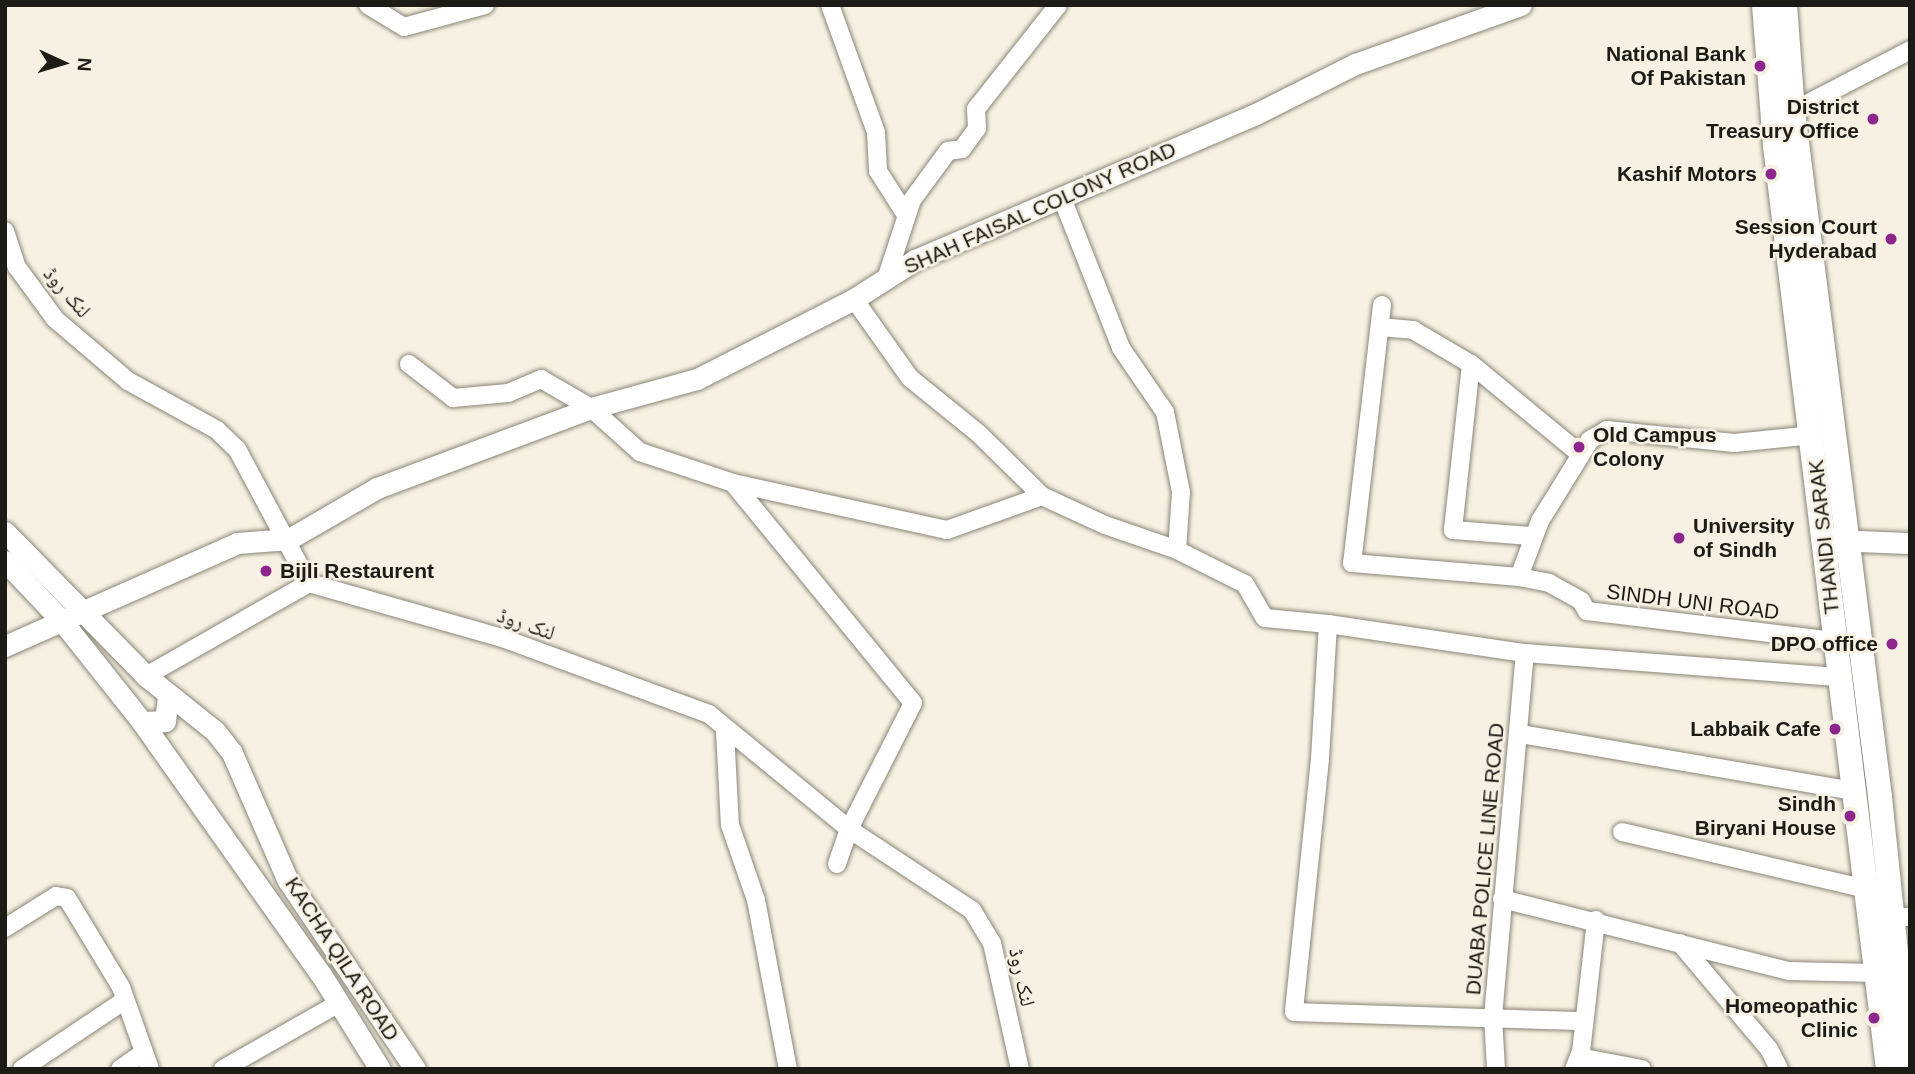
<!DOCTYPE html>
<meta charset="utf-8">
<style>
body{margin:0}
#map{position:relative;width:1915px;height:1074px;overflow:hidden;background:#f6f1e2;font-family:Helvetica,"Noto Naskh Arabic",sans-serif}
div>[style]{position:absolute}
.roads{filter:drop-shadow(0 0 2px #898577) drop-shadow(0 0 2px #898577)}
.minor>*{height:18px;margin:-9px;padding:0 9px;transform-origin:9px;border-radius:9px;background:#fff}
.tertiary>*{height:21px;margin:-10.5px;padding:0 10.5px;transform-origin:10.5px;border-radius:10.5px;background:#fff}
.secondary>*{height:24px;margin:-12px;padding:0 12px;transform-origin:12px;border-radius:12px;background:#fff}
.dots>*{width:19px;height:19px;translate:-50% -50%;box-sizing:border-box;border:4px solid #f6f1e2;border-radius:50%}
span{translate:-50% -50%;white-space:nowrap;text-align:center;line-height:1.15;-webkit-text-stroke:5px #f6f1e2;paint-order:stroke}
.poi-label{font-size:21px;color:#1d1b16;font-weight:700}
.right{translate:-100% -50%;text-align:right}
.left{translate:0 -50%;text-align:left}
.street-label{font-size:21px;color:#1d1b16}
.frame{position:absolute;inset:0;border:7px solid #1d1b16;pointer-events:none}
.north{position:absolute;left:28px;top:28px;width:70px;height:70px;-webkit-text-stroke:5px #f6f1e2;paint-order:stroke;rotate:94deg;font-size:19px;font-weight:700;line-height:28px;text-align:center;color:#1d1b16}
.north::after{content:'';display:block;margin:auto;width:24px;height:32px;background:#1d1b16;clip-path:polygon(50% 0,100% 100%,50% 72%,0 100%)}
</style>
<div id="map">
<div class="roads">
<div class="minor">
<div style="left:368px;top:5px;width:42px;rotate:31.4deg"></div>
<div style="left:404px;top:27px;width:84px;rotate:-15.2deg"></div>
<div style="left:830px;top:5px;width:135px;rotate:70.1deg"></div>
<div style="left:876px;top:132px;width:39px;rotate:87deg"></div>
<div style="left:878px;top:171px;width:52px;rotate:57.5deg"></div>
<div style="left:1793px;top:111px;width:132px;rotate:-27.5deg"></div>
<div style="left:1062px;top:198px;width:161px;rotate:68.5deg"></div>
<div style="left:1121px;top:348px;width:78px;rotate:55.5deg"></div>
<div style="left:1165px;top:412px;width:82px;rotate:78.7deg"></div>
<div style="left:1181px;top:492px;width:58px;rotate:93.9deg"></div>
<div style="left:1177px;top:550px;width:76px;rotate:26.6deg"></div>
<div style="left:1245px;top:584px;width:39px;rotate:60deg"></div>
<div style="left:1265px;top:618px;width:63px;rotate:5.4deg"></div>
<div style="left:1328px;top:624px;width:135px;rotate:93.4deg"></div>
<div style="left:1320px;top:759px;width:254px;rotate:95.9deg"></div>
<div style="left:1294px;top:1012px;width:290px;rotate:1.8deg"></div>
<div style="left:5px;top:231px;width:38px;rotate:72deg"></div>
<div style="left:17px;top:267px;width:64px;rotate:53.8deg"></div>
<div style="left:55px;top:319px;width:96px;rotate:40.3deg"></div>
<div style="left:128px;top:381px;width:102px;rotate:28.8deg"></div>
<div style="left:217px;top:430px;width:28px;rotate:44deg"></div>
<div style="left:237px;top:449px;width:152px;rotate:61.8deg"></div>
<div style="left:309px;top:583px;width:204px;rotate:15.9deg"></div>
<div style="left:505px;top:639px;width:217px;rotate:20.2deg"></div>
<div style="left:709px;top:714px;width:181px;rotate:39.4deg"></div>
<div style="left:849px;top:829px;width:147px;rotate:33.4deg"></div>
<div style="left:972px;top:910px;width:39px;rotate:59deg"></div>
<div style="left:992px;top:943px;width:129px;rotate:77.5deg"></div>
<div style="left:887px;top:276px;width:80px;rotate:-71.8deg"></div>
<div style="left:912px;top:200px;width:61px;rotate:-53.7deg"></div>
<div style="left:948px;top:151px;width:14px;rotate:-8deg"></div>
<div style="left:962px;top:149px;width:26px;rotate:-54deg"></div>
<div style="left:977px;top:128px;width:19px;rotate:-93deg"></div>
<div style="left:976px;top:109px;width:132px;rotate:-51.7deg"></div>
<div style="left:854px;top:299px;width:97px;rotate:54.7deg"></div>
<div style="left:910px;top:378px;width:87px;rotate:39deg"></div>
<div style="left:978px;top:433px;width:90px;rotate:44.5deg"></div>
<div style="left:1042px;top:496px;width:69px;rotate:24.7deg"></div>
<div style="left:1105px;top:525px;width:76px;rotate:19.1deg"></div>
<div style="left:1382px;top:305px;width:260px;rotate:96.6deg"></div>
<div style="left:1352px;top:563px;width:168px;rotate:4.8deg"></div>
<div style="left:1380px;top:327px;width:33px;rotate:5deg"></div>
<div style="left:1413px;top:330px;width:67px;rotate:30.4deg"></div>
<div style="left:1471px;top:364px;width:167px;rotate:96.2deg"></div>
<div style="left:1453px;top:530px;width:78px;rotate:4.4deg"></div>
<div style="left:409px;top:364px;width:56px;rotate:37.7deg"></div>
<div style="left:453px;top:398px;width:55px;rotate:-5.2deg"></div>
<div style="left:508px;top:393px;width:36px;rotate:-23deg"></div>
<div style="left:541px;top:379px;width:58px;rotate:30.1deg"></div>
<div style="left:591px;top:408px;width:66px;rotate:41.9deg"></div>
<div style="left:640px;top:452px;width:98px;rotate:18.4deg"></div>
<div style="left:733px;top:483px;width:219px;rotate:12.4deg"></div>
<div style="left:947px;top:530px;width:101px;rotate:-19.7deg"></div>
<div style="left:1471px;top:364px;width:141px;rotate:39.5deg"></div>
<div style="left:1813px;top:435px;width:79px;rotate:174.2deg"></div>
<div style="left:1734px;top:443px;width:128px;rotate:-174.2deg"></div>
<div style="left:1607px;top:430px;width:20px;rotate:150deg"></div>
<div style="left:1590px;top:440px;width:95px;rotate:121.7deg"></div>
<div style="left:1540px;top:521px;width:60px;rotate:110.6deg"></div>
<div style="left:1519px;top:577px;width:31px;rotate:11deg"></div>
<div style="left:1549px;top:583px;width:37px;rotate:29deg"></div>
<div style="left:1581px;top:601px;width:12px;rotate:59deg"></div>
<div style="left:1587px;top:611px;width:250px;rotate:6.9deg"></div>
<div style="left:733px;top:483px;width:284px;rotate:50.7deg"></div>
<div style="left:913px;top:703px;width:141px;rotate:116.9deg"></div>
<div style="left:849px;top:829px;width:37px;rotate:109deg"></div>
<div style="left:1328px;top:624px;width:199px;rotate:8.4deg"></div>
<div style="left:1525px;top:653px;width:316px;rotate:4.4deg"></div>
<div style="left:146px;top:676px;width:188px;rotate:-29.7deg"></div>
<div style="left:725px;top:731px;width:94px;rotate:87deg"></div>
<div style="left:730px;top:825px;width:79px;rotate:70.9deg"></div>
<div style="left:756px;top:900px;width:172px;rotate:79.3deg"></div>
<div style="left:1520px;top:734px;width:339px;rotate:9.7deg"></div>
<div style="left:1622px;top:832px;width:251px;rotate:13.1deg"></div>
<div style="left:1502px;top:899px;width:296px;rotate:14.1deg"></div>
<div style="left:1789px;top:971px;width:87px;rotate:1.3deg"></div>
<div style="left:1892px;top:917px;width:18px"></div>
<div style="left:5px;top:928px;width:60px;rotate:-32.1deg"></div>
<div style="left:56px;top:896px;width:11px;rotate:10deg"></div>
<div style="left:67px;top:898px;width:104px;rotate:58.8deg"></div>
<div style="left:121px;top:987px;width:87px;rotate:70.5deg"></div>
<div style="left:1680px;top:943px;width:138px;rotate:50deg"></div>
<div style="left:1769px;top:1049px;width:22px;rotate:63deg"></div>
<div style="left:1579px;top:1057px;width:64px;rotate:10.8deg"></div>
<div style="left:22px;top:1069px;width:124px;rotate:-33.8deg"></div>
<div style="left:120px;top:1069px;width:29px;rotate:-35deg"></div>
<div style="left:223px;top:1069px;width:133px;rotate:-29.6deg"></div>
<div style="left:1496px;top:1069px;width:52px;rotate:-93.3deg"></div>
<div style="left:1493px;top:1017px;width:365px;rotate:-85deg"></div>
<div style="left:1574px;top:1069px;width:18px;rotate:-68deg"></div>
<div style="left:1581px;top:1052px;width:133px;rotate:-83.5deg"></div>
</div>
<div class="tertiary">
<div style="left:5px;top:532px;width:202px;rotate:45.6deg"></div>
<div style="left:146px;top:676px;width:88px;rotate:38.6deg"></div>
<div style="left:215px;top:731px;width:28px;rotate:52deg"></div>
<div style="left:232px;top:753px;width:137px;rotate:66.4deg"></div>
<div style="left:287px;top:879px;width:229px;rotate:56deg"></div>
<div style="left:1831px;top:540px;width:79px;rotate:2.2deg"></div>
<div style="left:5px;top:561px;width:83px;rotate:46.5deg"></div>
<div style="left:62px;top:621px;width:129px;rotate:51.6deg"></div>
<div style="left:142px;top:722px;width:311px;rotate:54.7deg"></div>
<div style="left:322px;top:976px;width:110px;rotate:58.1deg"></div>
<div style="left:5px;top:646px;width:254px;rotate:-23.9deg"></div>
<div style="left:237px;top:543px;width:52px;rotate:-4.4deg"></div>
<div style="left:289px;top:539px;width:102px;rotate:-30.1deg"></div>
<div style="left:377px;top:488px;width:228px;rotate:-20.5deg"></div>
<div style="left:591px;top:408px;width:110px;rotate:-15.3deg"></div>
<div style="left:697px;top:379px;width:176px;rotate:-27deg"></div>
<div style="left:854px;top:299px;width:72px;rotate:-32.6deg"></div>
<div style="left:915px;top:260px;width:369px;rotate:-23.2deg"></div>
<div style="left:1254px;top:115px;width:113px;rotate:-26.8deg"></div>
<div style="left:1355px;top:64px;width:176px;rotate:-19.6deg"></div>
<div style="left:142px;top:722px;width:23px;rotate:-2deg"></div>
<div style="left:165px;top:721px;width:24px;rotate:-83deg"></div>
</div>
<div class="secondary">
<div style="left:1764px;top:5px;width:141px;rotate:85.5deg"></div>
<div style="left:1775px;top:146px;width:930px;rotate:83.02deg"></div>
<div style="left:1785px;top:5px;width:106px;rotate:85.7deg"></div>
<div style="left:1793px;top:111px;width:691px;rotate:82.77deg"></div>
<div style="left:1880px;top:797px;width:273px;rotate:84.1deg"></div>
</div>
</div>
<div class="dots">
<div style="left:1760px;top:66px;background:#8d268c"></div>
<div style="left:1873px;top:119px;background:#8d268c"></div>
<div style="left:1771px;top:174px;background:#8d268c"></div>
<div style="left:1891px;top:239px;background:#8d268c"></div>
<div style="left:1579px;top:447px;background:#8d268c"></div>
<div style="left:1679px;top:538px;background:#8d268c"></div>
<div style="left:266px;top:571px;background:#8d268c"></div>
<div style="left:1892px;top:644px;background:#8d268c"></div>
<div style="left:1835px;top:729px;background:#8d268c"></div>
<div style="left:1850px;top:816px;background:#8d268c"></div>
<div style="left:1874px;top:1018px;background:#8d268c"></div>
</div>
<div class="poi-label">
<span class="right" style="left:1746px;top:66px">National Bank<br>Of Pakistan</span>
<span class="right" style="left:1859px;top:119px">District<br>Treasury Office</span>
<span class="right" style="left:1757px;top:174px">Kashif Motors</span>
<span class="right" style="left:1877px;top:239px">Session Court<br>Hyderabad</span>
<span class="left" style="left:1593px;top:447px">Old Campus<br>Colony</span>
<span class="left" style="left:1693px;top:538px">University<br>of Sindh</span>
<span class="left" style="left:280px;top:571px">Bijli Restaurent</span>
<span class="right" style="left:1878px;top:644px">DPO office</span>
<span class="right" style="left:1821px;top:729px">Labbaik Cafe</span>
<span class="right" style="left:1836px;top:816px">Sindh<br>Biryani House</span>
<span class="right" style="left:1858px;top:1018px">Homeopathic<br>Clinic</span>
</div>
<div class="street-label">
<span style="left:1040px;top:208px;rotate:-24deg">SHAH FAISAL COLONY ROAD</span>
<span style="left:67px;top:292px;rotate:49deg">لنک روڈ</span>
<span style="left:1824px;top:537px;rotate:-96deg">THANDI SARAK</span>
<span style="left:1693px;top:602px;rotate:7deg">SINDH UNI ROAD</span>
<span style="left:526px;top:624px;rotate:19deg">لنک روڈ</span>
<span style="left:1485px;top:859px;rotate:-85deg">DUABA POLICE LINE ROAD</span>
<span style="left:342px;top:959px;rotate:57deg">KACHA QILA ROAD</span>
<span style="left:1022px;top:977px;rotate:78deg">لنک روڈ</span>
</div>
<div class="frame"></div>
<div class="north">N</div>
</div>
